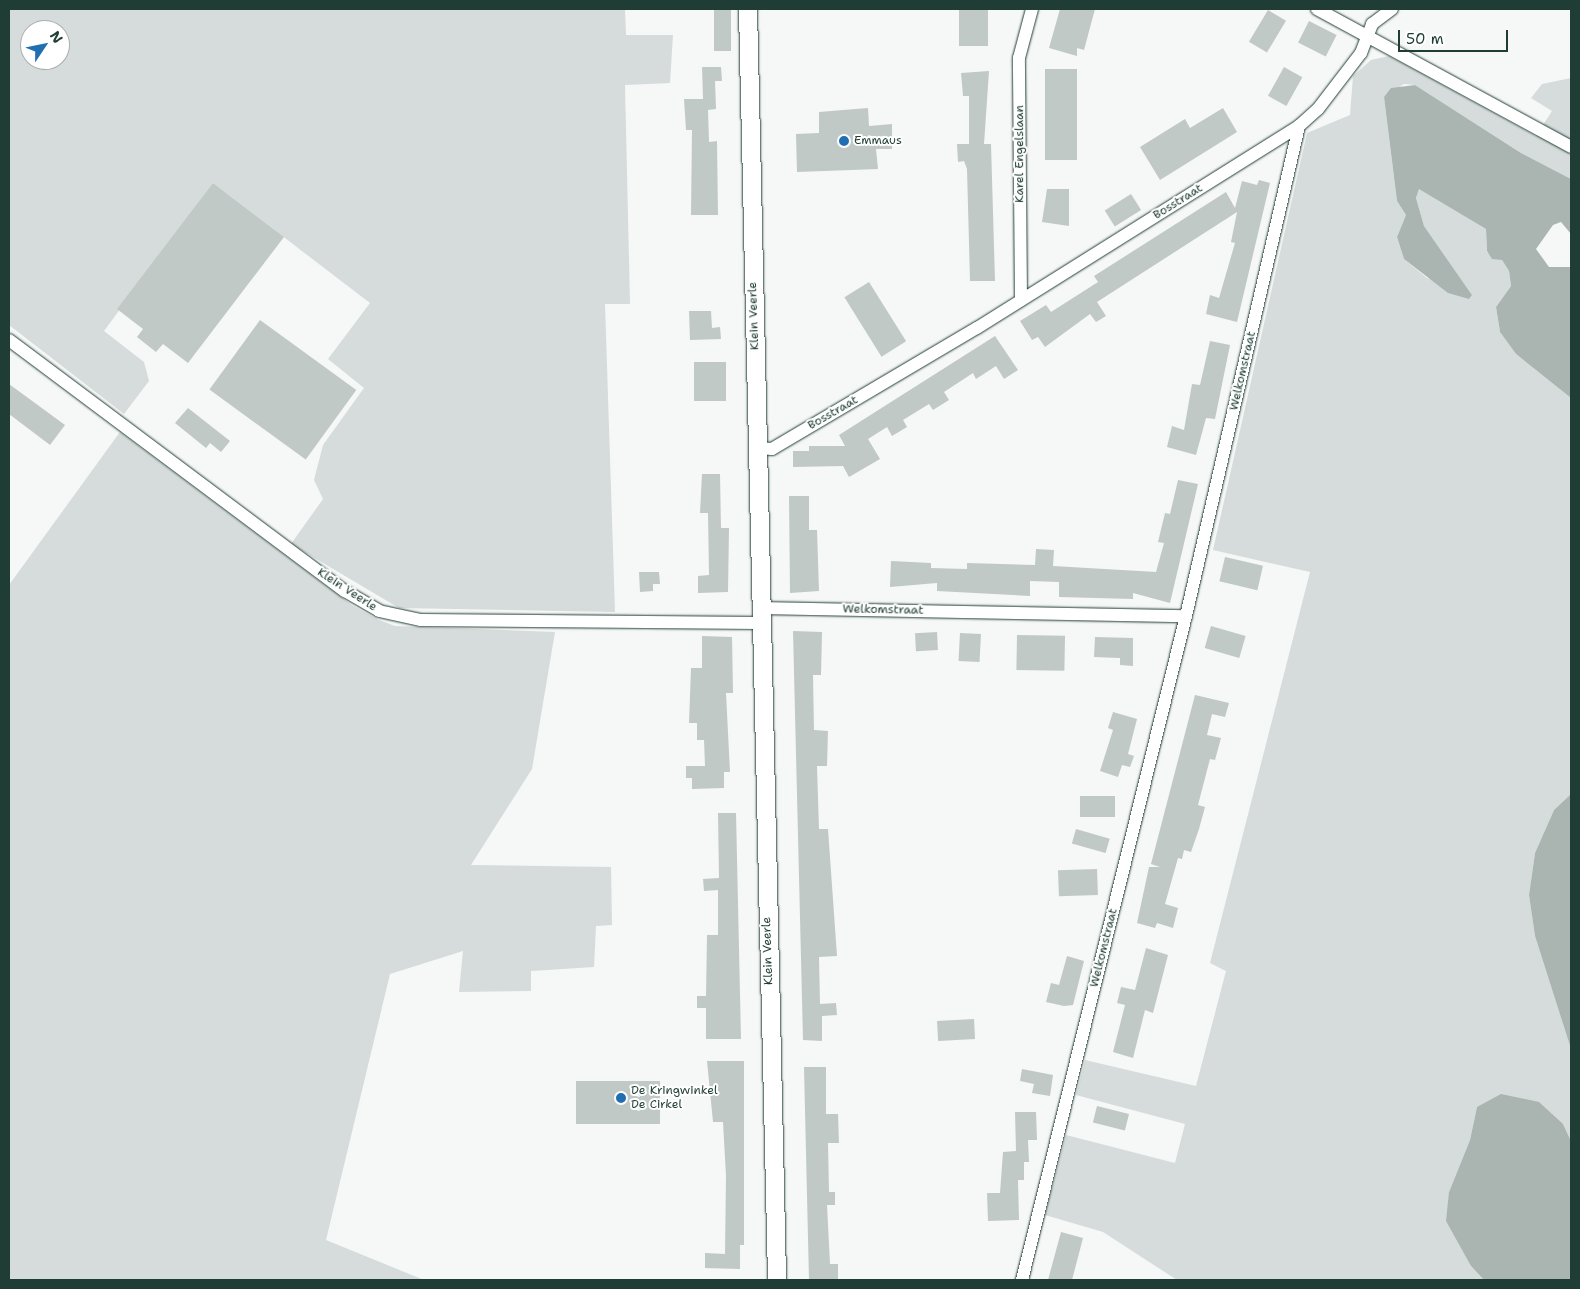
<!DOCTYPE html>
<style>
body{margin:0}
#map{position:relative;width:1580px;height:1289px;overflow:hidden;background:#f6f7f7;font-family:"Shantell Sans",sans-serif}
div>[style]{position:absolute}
.green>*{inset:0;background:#d6dcdb}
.water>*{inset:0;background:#aab5b1}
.building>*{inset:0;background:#c0c9c6;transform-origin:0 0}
.roads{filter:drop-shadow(0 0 1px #1f3d34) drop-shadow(0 0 1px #1f3d34)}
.minor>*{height:12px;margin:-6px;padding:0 6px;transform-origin:6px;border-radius:6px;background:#fff}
.secondary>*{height:18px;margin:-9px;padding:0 9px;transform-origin:9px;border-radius:9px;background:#fff}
.dots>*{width:14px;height:14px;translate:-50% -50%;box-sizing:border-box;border:2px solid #fff;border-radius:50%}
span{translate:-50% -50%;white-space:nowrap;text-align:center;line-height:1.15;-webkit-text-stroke:4px #fff;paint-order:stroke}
.poi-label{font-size:12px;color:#1f3d34}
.left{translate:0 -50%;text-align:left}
.street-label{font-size:12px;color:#1f3d34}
.frame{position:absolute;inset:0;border:10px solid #1f3d34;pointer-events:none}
.north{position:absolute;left:20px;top:20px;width:50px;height:50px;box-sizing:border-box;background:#fff;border:1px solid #a5b1ae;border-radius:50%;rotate:56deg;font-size:14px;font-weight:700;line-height:20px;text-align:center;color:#1f3d34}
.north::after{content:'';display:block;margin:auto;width:18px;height:22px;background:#1f6fb2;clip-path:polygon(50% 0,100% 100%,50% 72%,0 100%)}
.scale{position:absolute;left:1398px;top:30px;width:110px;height:22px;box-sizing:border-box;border:2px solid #1f3d34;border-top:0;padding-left:6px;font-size:15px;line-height:18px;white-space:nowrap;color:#1f3d34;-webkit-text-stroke:4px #fff;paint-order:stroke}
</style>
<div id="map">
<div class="green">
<div style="clip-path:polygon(evenodd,9px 9px,625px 9px,626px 35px,673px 35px,670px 83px,625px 85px,630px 304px,605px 304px,615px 612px,399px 608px,291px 544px,323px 499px,314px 480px,323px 445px,364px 388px,328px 359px,370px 303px,213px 183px,104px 331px,144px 362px,149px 381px,124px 414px,9px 325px,9px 9px,30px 30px,60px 30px,60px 60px,30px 60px,30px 30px)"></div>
<div style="clip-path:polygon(1389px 56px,1536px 136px,1552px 111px,1531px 98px,1542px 84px,1571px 78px,1571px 179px,1521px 153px,1415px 85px,1404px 84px,1384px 97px,1397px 201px,1406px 215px,1397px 237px,1404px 259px,1427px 278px,1472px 295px,1424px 226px,1416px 198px,1419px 188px,1486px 229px,1487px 252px,1502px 260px,1509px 271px,1511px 286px,1496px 307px,1500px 332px,1516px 354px,1571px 398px,1571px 794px,1554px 810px,1535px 853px,1529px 895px,1535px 936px,1571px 1049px,1571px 1141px,1563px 1124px,1477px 1107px,1470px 1140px,1449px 1192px,1471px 1266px,1484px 1280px,1177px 1280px,1103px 1232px,1045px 1215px,1066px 1135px,1175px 1163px,1185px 1124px,1076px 1095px,1085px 1060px,1196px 1086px,1226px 971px,1210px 963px,1310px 572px,1213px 550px,1307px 133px,1350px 115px,1353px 76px,1371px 60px)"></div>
<div style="clip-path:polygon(120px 432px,353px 606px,379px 620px,395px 626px,555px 632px,532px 769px,471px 865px,611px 867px,612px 925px,596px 926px,594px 967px,531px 971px,531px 991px,459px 992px,463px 951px,390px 974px,326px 1240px,424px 1280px,9px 1280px,9px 585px)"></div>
</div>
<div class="water">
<div style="clip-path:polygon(1415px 85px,1521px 153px,1571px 179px,1571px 234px,1561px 222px,1553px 225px,1536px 249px,1549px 267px,1571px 267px,1571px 398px,1516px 354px,1500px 332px,1496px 307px,1511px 286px,1509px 271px,1502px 260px,1492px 259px,1487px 251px,1486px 229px,1419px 189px,1416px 198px,1424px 226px,1472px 295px,1469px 299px,1448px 293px,1404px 259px,1397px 237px,1406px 215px,1397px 201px,1384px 97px,1391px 88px)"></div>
<div style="clip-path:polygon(1571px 794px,1571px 1049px,1535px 936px,1529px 895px,1535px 853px,1554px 810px)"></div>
<div style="clip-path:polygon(1501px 1094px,1539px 1102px,1563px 1124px,1571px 1141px,1571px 1280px,1484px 1280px,1471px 1266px,1446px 1221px,1449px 1192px,1470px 1140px,1477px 1107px)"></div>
</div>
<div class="building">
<div style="left:714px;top:9px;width:17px;height:42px"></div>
<div style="left:959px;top:9px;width:29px;height:37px"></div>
<div style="clip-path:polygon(1060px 9px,1095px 9px,1084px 50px,1077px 48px,1077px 56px,1049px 48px)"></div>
<div style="left:1268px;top:10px;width:21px;height:37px;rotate:31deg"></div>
<div style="left:1309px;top:21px;width:31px;height:24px;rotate:27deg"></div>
<div style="clip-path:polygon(702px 67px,721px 67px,722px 81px,715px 81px,716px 109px,708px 110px,709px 142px,717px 141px,718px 215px,691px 215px,692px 130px,686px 130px,684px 99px,703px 99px)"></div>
<div style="left:1284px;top:67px;width:21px;height:33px;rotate:29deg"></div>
<div style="left:1045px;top:69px;width:32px;height:91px"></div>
<div style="clip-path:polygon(989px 71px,984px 144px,991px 144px,995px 281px,970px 281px,967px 169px,964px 161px,958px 162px,957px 144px,969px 144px,969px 96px,963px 96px,961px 73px)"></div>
<div style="clip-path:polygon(868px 108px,869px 126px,892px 124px,892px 149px,876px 149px,878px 169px,797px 172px,796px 134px,819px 133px,819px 112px)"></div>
<div style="clip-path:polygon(1223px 108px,1237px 132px,1160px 180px,1140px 147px,1185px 119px,1190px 128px)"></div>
<div style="clip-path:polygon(1259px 180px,1270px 183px,1237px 322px,1206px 314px,1210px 295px,1219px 298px,1235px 243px,1231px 242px,1237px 212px,1097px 302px,1106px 316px,1096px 322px,1090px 314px,1045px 347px,1038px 337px,1032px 340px,1020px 321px,1046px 305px,1051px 312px,1098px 282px,1094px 276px,1226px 192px,1235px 208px,1242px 181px,1257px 185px)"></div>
<div style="clip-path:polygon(213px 183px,284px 237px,188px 363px,163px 344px,156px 352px,137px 337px,143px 329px,117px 309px)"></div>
<div style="clip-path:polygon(1047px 189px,1069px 189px,1069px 226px,1042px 222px)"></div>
<div style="left:1131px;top:194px;width:19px;height:31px;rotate:58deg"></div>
<div style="left:869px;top:282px;width:70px;height:29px;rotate:58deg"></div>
<div style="clip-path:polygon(689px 311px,711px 311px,712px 328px,720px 327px,721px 339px,690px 340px)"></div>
<div style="left:260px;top:320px;width:119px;height:86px;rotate:36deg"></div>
<div style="clip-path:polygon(995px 336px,1018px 370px,1004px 379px,996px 366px,976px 379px,973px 373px,944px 392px,949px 400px,933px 410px,929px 404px,903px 420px,907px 427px,892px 436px,887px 427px,868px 439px,880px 459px,849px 477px,843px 466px,793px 467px,793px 451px,809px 451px,809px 446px,845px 446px,839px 435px)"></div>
<div style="clip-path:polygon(1210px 341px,1230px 345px,1215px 419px,1206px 418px,1196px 455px,1167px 447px,1172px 426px,1184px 430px,1192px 384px,1200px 385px)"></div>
<div style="left:694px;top:362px;width:32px;height:39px"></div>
<div style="clip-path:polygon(9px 384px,65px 425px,50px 445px,9px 414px)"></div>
<div style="clip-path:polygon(188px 408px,230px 441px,221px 452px,210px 443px,206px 448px,175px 423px)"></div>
<div style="clip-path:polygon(702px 474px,720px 474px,721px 528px,729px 528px,728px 592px,698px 593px,698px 576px,709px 575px,708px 513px,700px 513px)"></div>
<div style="clip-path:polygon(1178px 480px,1198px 484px,1170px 603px,1133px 593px,1133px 599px,1059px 597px,1059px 582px,1030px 581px,1030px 596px,937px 591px,937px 583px,890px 587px,891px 561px,931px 563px,931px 568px,967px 569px,967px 563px,1035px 565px,1036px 549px,1054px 550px,1053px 566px,1156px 572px,1164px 543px,1158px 542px,1165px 513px,1170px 514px)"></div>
<div style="clip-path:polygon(789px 496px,809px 496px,809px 530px,817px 530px,819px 591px,790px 593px)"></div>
<div style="left:1225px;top:557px;width:39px;height:25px;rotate:13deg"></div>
<div style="clip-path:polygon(639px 572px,659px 572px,660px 584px,653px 584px,653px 591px,640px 592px)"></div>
<div style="left:1211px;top:626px;width:36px;height:23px;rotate:16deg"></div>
<div style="clip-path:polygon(793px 631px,822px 632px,821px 675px,813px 675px,814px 730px,828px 731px,827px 766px,817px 766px,819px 829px,828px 829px,837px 956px,819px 957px,820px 1004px,836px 1003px,837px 1015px,822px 1016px,822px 1041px,803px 1040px)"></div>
<div style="left:937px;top:632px;width:18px;height:22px;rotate:87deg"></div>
<div style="left:960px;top:633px;width:21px;height:28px;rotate:3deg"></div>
<div style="left:1017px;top:635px;width:48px;height:35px;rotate:1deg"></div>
<div style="clip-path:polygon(702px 636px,732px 637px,733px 693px,726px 693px,730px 772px,724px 772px,724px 788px,692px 789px,692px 778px,686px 778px,686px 766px,705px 766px,704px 740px,697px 740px,697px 723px,689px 723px,691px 668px,702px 668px)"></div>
<div style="clip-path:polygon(1095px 637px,1133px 638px,1133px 666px,1120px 665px,1120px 658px,1094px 657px)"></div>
<div style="clip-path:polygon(1195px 695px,1229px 703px,1225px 717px,1212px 714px,1207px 735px,1221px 738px,1215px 760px,1210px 759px,1198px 805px,1205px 807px,1199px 829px,1191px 852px,1184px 850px,1182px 859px,1178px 858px,1165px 904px,1178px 908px,1173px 928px,1157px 923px,1155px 928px,1137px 923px,1149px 867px,1160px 867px,1151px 864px)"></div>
<div style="clip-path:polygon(1113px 712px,1137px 719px,1128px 754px,1134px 756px,1130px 767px,1122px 765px,1118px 777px,1100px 771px,1113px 730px,1108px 728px)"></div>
<div style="left:1115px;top:796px;width:21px;height:35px;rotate:90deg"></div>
<div style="clip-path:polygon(718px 813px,736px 813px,741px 1039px,706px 1039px,706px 1008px,697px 1008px,697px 996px,706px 996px,707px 935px,718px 935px,718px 890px,704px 891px,703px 879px,719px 878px)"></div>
<div style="left:1076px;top:829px;width:35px;height:15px;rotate:16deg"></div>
<div style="left:1097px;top:869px;width:26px;height:39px;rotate:88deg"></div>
<div style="clip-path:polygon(1146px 948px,1168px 955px,1153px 1013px,1145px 1010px,1133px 1058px,1113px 1052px,1125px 1005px,1117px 1003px,1121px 987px,1135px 990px)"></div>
<div style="clip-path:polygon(1067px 956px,1084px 961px,1073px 1005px,1064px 1006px,1046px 1002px,1051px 983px,1059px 985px)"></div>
<div style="left:974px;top:1019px;width:20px;height:37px;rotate:87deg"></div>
<div style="clip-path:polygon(707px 1061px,744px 1061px,744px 1245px,740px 1245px,740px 1269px,705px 1268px,705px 1253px,725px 1254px,726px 1176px,723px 1122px,713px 1122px)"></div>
<div style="clip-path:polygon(804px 1067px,826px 1067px,826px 1114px,838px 1114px,839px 1143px,828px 1143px,829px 1192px,835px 1192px,835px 1205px,827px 1205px,830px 1264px,838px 1264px,838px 1280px,809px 1280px)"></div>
<div style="clip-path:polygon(1022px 1069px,1053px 1075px,1050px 1096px,1032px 1093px,1034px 1084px,1020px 1081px)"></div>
<div style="left:576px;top:1081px;width:84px;height:43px"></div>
<div style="left:1097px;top:1106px;width:33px;height:17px;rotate:14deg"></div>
<div style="clip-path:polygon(1015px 1112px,1036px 1112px,1037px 1140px,1028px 1140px,1029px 1162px,1024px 1162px,1024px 1180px,1018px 1180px,1019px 1220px,988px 1221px,987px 1193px,1000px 1193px,1003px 1152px,1016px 1151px)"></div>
<div style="clip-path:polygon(1061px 1232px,1083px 1238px,1072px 1280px,1048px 1280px)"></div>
</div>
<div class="roads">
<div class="minor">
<div style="left:1317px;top:9px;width:289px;rotate:28.5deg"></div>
<div style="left:1021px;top:300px;width:242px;rotate:-90.5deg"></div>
<div style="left:1019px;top:58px;width:51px;rotate:-75.1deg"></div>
<div style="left:9px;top:340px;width:419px;rotate:36.8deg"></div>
<div style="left:345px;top:591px;width:39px;rotate:30deg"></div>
<div style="left:379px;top:611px;width:43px;rotate:12.1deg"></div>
<div style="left:421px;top:620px;width:338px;rotate:0.5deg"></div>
<div style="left:758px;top:448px;width:14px;rotate:4deg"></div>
<div style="left:772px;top:449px;width:238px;rotate:-30.6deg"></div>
<div style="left:977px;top:328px;width:380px;rotate:-32.1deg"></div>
<div style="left:1299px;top:126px;width:25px;rotate:-42deg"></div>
<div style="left:1318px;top:109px;width:71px;rotate:-52.5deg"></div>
<div style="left:1361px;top:53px;width:31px;rotate:-69deg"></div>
<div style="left:1372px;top:24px;width:25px;rotate:-37deg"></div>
<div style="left:760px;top:608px;width:426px;rotate:1.1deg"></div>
<div style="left:1022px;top:1280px;width:684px;rotate:-76.13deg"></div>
<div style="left:1186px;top:616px;width:503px;rotate:-77.01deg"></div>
</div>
<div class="secondary">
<div style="left:748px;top:9px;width:1271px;rotate:88.69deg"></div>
</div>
</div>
<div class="dots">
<div style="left:844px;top:141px;background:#1f6fb2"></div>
<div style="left:621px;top:1098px;background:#1f6fb2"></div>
</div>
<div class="poi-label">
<span class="left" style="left:854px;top:141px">Emmaus</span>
<span class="left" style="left:631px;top:1098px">De Kringwinkel<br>De Cirkel</span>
</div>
<div class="street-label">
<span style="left:1020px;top:154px;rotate:-90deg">Karel Engelslaan</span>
<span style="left:1178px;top:202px;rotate:-32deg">Bosstraat</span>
<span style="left:754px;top:316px;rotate:-92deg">Klein Veerle</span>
<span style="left:1243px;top:371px;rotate:-77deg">Welkomstraat</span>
<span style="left:833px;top:413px;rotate:-30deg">Bosstraat</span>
<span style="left:347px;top:590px;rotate:33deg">Klein Veerle</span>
<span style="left:883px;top:610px;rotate:1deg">Welkomstraat</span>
<span style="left:1104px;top:948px;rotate:-76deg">Welkomstraat</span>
<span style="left:768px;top:951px;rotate:-92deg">Klein Veerle</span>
</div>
<div class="frame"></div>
<div class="north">N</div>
<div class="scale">50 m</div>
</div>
